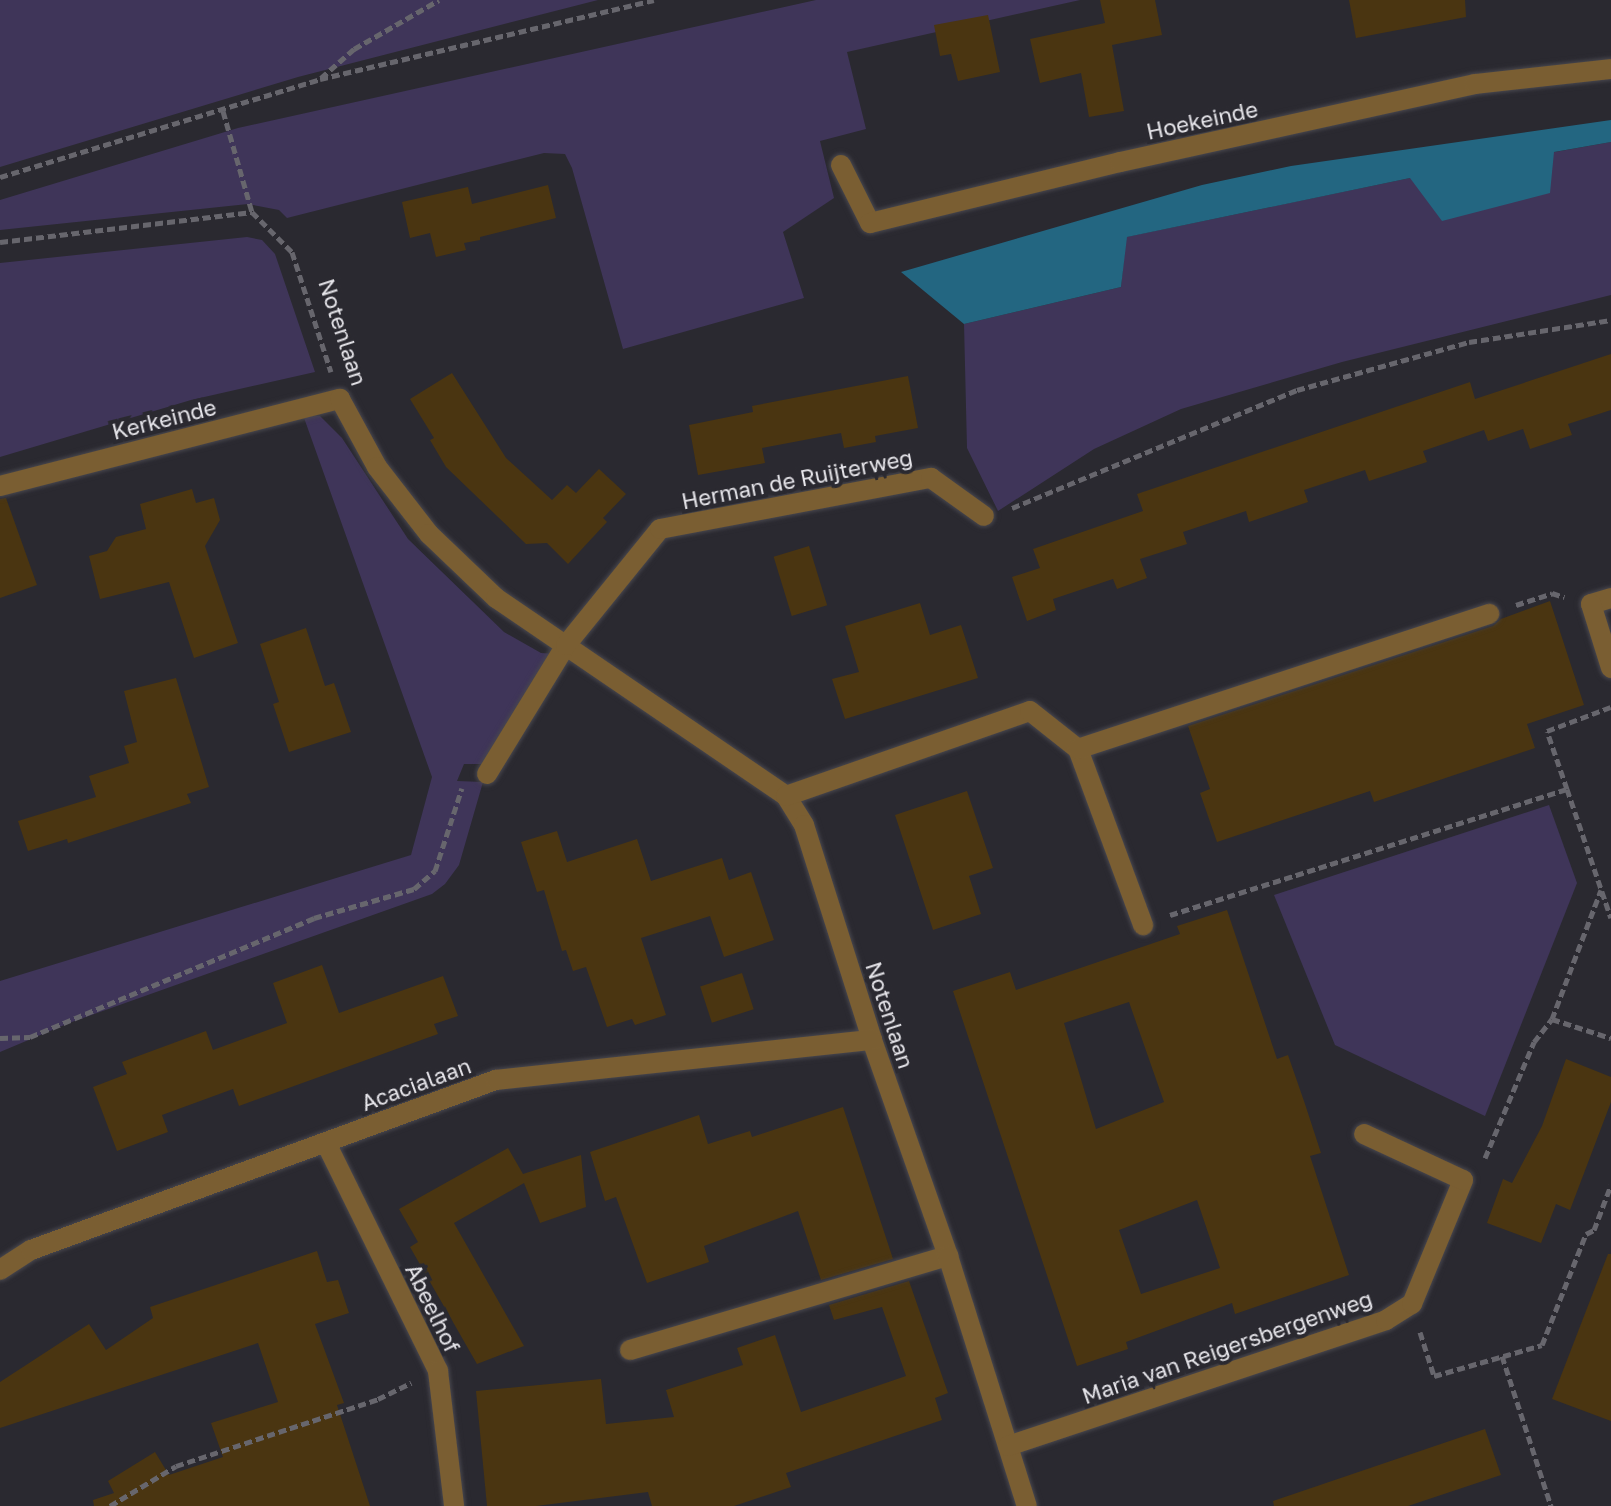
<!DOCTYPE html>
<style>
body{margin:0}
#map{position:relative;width:1611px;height:1506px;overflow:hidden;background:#2a2930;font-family:"Golos Text",sans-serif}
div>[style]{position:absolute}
.green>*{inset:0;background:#3f3559}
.water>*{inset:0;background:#236681}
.building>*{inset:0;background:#4a3511;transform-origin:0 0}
.path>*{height:5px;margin-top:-2.5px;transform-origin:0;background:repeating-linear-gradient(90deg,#67666d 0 8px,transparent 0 12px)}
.roads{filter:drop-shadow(0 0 2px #48474e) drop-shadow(0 0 2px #48474e)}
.service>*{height:20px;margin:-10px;padding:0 10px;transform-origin:10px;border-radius:10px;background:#7a5e32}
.minor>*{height:20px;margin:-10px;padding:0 10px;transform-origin:10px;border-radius:10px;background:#7a5e32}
span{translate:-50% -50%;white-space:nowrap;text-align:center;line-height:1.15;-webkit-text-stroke:8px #2a2930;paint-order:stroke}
.street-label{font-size:22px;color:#e7e6eb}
</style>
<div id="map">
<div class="green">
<div style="clip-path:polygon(0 0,598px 0,298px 77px,0 167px)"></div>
<div style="clip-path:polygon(816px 0,1080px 0,847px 52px,866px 129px,820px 141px,834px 198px,783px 232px,804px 298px,623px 349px,572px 168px,565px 154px,544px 153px,287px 218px,279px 210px,248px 204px,0 230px,0 200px,238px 128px)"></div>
<div style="clip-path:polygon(1611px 142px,1611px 295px,1342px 362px,1181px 409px,1094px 449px,998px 511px,967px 448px,964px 324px,1121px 287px,1126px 237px,1410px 178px)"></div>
<div style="clip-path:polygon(247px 237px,262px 240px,275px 254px,315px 372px,191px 400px,0 457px,0 263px)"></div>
<div style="clip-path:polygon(303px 415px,320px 416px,342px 438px,408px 539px,504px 632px,541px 653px,558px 654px,485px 764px,464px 764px,457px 781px,483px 782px,459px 865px,445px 884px,432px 894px,69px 1023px,0 1052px,0 981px,411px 855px,432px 777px)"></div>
<div style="clip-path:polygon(1549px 805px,1577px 883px,1485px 1116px,1335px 1045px,1274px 895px)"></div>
</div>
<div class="water">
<div style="clip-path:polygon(1611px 120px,1611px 142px,1554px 152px,1550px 193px,1442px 221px,1410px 178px,1127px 237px,1121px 287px,964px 324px,901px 272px,1202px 185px,1291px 166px)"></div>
</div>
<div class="building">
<div style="clip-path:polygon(1100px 0,1155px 0,1162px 35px,1112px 45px,1124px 111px,1089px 117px,1081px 73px,1040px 83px,1030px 39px,1105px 23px)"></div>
<div style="clip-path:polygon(1349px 0,1465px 0,1466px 17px,1356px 38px)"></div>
<div style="clip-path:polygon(988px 15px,1000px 72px,958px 81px,951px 54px,940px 56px,934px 25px)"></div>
<div style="clip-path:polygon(548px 185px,556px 218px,480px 237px,480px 240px,464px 243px,466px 250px,436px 257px,430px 233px,410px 238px,402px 202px,468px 187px,472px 204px)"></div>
<div style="clip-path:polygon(1611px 354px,1611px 410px,1568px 424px,1572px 435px,1530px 449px,1523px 429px,1488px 441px,1484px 430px,1423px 451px,1427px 462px,1369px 481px,1365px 470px,1304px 490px,1308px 502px,1249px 522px,1246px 511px,1183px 532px,1187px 544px,1140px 559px,1147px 578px,1117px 589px,1113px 579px,1053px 599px,1056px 610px,1027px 621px,1012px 577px,1040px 568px,1033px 549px,1143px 511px,1137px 494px,1470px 382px,1475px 399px)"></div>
<div style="clip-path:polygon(452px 373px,506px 458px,552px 500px,567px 485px,576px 493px,599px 469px,626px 494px,603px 518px,607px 522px,568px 564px,547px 543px,526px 544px,446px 467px,430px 440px,434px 438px,410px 399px)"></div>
<div style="clip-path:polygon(908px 376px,918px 428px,875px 436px,876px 442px,844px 448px,841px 433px,762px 448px,765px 463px,698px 475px,689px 425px,753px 412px,752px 406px)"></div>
<div style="clip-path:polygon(192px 489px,196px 503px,214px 498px,220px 520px,205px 546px,238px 643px,194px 658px,169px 582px,100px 599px,89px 556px,107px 551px,116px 537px,146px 529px,140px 504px)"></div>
<div style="clip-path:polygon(6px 498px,37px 585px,0 598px,0 499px)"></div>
<div style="left:809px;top:546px;width:62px;height:37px;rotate:73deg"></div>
<div style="clip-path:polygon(1550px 601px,1584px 705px,1527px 724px,1535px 748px,1374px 802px,1370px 791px,1217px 842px,1200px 793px,1210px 789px,1188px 726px,1493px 626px,1501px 619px)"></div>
<div style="clip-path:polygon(920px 603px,930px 635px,961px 625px,978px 678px,845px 719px,832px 679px,859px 672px,845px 626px)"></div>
<div style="clip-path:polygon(306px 628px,325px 686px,334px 683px,351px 732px,289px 752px,273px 704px,279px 702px,260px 644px)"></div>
<div style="clip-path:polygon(176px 678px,209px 787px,187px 794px,191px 803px,68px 843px,67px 839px,28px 851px,18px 821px,96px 797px,89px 776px,129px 763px,124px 746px,137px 742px,124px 691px)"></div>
<div style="clip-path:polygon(967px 791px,993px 868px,969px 876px,981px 914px,933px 930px,895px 815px)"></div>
<div style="clip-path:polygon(557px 831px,567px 862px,637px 839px,651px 881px,722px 858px,729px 880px,751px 872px,774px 940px,724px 957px,710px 916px,641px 938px,666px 1015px,635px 1025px,632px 1019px,607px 1027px,586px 967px,573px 971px,566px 950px,562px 951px,544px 890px,537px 892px,521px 842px)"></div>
<div style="clip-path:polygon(evenodd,1227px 910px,1277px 1059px,1288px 1055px,1305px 1104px,1321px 1153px,1310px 1156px,1349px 1275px,1235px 1314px,1232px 1303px,1126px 1342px,1128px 1349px,1077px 1366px,953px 991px,1010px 972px,1016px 990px,1180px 934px,1177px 926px,1227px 910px,1129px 1002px,1164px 1102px,1096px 1129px,1064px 1023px,1129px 1002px,1227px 910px,1197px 1200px,1220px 1268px,1141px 1294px,1119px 1230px,1197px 1200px)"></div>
<div style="clip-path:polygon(322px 965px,339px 1013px,443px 976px,458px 1016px,434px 1024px,438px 1034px,239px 1106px,233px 1089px,162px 1115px,168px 1132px,117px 1151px,93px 1087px,127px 1074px,122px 1062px,206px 1031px,213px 1050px,287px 1023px,273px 983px)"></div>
<div style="left:742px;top:973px;width:38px;height:44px;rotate:72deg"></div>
<div style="clip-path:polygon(1566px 1059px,1611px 1077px,1611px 1102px,1570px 1210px,1556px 1204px,1541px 1243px,1487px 1223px,1503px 1179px,1512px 1183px,1542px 1126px)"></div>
<div style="clip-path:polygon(843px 1107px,893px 1259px,821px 1280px,798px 1211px,704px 1246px,709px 1262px,647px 1283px,616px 1197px,605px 1201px,590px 1152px,699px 1115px,708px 1144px,750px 1131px,752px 1137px)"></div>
<div style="clip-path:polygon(508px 1148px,523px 1174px,581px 1155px,586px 1207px,540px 1223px,524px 1183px,454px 1223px,524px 1346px,477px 1364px,410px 1247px,418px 1242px,399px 1209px)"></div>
<div style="clip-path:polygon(317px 1251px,327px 1282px,338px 1280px,349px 1313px,315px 1324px,344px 1403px,337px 1405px,370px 1506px,94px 1506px,93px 1500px,114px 1493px,108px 1481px,155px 1452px,169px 1475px,223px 1457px,211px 1423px,278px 1402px,258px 1343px,0 1428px,0 1382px,89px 1324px,106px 1350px,153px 1318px,150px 1307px)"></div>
<div style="clip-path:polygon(1608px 1254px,1611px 1254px,1611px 1421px,1552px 1399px)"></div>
<div style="clip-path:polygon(909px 1281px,948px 1393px,935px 1398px,942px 1420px,786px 1473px,791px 1487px,734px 1506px,652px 1506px,648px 1492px,536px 1506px,487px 1506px,476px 1391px,601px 1379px,606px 1424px,674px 1417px,666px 1390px,743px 1365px,737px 1348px,775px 1335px,801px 1412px,906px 1376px,882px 1307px,834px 1320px,829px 1305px)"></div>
<div style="clip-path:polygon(1485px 1429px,1501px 1475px,1408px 1506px,1274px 1506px,1273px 1501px)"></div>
</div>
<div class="path">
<div style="left:321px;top:78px;width:44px;rotate:-41.3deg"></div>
<div style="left:354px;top:49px;width:98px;rotate:-30deg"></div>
<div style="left:223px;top:111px;width:105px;rotate:74deg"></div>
<div style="left:0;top:177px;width:335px;rotate:-17deg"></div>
<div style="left:320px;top:79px;width:343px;rotate:-13.3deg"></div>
<div style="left:0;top:242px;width:254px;rotate:-6.8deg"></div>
<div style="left:252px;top:212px;width:57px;rotate:45deg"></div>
<div style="left:292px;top:252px;width:126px;rotate:72deg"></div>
<div style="left:1012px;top:508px;width:308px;rotate:-22.5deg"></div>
<div style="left:1297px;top:390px;width:179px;rotate:-15.6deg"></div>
<div style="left:1469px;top:342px;width:144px;rotate:-8.8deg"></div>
<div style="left:1516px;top:605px;width:38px;rotate:-18deg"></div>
<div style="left:1552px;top:593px;width:13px;rotate:18deg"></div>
<div style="left:1567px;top:789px;width:61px;rotate:-109deg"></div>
<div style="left:1547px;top:731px;width:68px;rotate:-20.6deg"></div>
<div style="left:1170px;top:915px;width:417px;rotate:-17.6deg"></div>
<div style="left:1567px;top:789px;width:136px;rotate:71.2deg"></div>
<div style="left:1552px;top:1019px;width:62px;rotate:17.9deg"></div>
<div style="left:0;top:1038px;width:30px;rotate:-2deg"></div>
<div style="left:30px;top:1037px;width:308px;rotate:-22.7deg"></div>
<div style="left:314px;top:918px;width:104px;rotate:-16.2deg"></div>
<div style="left:414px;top:889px;width:28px;rotate:-41deg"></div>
<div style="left:435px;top:871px;width:87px;rotate:-72deg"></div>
<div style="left:1485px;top:1158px;width:126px;rotate:-67.1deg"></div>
<div style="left:1534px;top:1042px;width:29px;rotate:-52deg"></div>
<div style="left:1552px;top:1019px;width:138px;rotate:-69.2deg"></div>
<div style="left:1420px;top:1332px;width:46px;rotate:72.3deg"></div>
<div style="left:1434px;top:1376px;width:112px;rotate:-16deg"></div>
<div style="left:1542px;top:1345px;width:119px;rotate:-68.4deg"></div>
<div style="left:1586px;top:1234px;width:9px;rotate:-27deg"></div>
<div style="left:1594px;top:1230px;width:48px;rotate:-69.3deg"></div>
<div style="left:1502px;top:1356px;width:158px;rotate:71.9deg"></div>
<div style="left:110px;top:1506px;width:77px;rotate:-31.2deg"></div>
<div style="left:176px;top:1466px;width:213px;rotate:-18.3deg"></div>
<div style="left:378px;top:1399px;width:37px;rotate:-26deg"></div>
</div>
<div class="roads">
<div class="service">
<div style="left:630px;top:1350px;width:332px;rotate:-16.5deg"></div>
</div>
<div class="minor">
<div style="left:841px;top:165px;width:65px;rotate:63.4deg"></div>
<div style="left:870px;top:223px;width:257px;rotate:-13.7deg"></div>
<div style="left:1120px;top:162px;width:363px;rotate:-12.4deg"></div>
<div style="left:1475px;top:84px;width:137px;rotate:-6.3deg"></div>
<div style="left:0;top:486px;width:351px;rotate:-14.4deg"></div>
<div style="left:340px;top:399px;width:77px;rotate:61.4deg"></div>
<div style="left:377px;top:467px;width:85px;rotate:52.2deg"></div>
<div style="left:429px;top:534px;width:93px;rotate:43.7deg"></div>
<div style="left:496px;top:598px;width:351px;rotate:34.3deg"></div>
<div style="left:786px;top:796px;width:34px;rotate:58deg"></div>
<div style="left:804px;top:825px;width:225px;rotate:72.4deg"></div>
<div style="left:872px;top:1040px;width:229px;rotate:70.6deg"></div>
<div style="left:948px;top:1256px;width:262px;rotate:72.5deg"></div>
<div style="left:1611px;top:598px;width:21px;rotate:163deg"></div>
<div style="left:1591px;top:604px;width:67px;rotate:72.6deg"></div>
<div style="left:1078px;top:749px;width:188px;rotate:69.7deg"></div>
<div style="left:487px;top:774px;width:151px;rotate:-58.5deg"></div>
<div style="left:566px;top:645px;width:149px;rotate:-51deg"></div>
<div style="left:660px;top:529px;width:276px;rotate:-10.7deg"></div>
<div style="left:931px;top:478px;width:65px;rotate:35.6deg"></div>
<div style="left:786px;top:796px;width:258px;rotate:-19.2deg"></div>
<div style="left:1030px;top:711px;width:61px;rotate:38.4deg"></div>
<div style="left:1078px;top:749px;width:433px;rotate:-18.2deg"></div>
<div style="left:326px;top:1143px;width:254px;rotate:63.8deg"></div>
<div style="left:438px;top:1371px;width:136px;rotate:83.2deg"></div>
<div style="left:0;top:1270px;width:37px;rotate:-33deg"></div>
<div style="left:31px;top:1250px;width:495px;rotate:-20.1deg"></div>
<div style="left:496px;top:1080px;width:378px;rotate:-6.1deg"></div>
<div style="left:1008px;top:1446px;width:398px;rotate:-18.4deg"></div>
<div style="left:1386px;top:1320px;width:31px;rotate:-32deg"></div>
<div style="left:1412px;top:1304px;width:134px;rotate:-67.6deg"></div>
<div style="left:1463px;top:1180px;width:109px;rotate:-155.1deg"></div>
</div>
</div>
<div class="street-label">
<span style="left:1202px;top:120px;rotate:-12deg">Hoekeinde</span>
<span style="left:343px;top:332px;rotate:72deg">Notenlaan</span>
<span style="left:164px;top:419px;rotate:-14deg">Kerkeinde</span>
<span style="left:797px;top:479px;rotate:-11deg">Herman de Ruijterweg</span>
<span style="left:890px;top:1015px;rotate:72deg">Notenlaan</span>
<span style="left:416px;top:1084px;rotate:-20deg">Acacialaan</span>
<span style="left:433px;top:1308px;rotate:64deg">Abeelhof</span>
<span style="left:1227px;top:1347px;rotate:-19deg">Maria van Reigersbergenweg</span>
</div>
</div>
